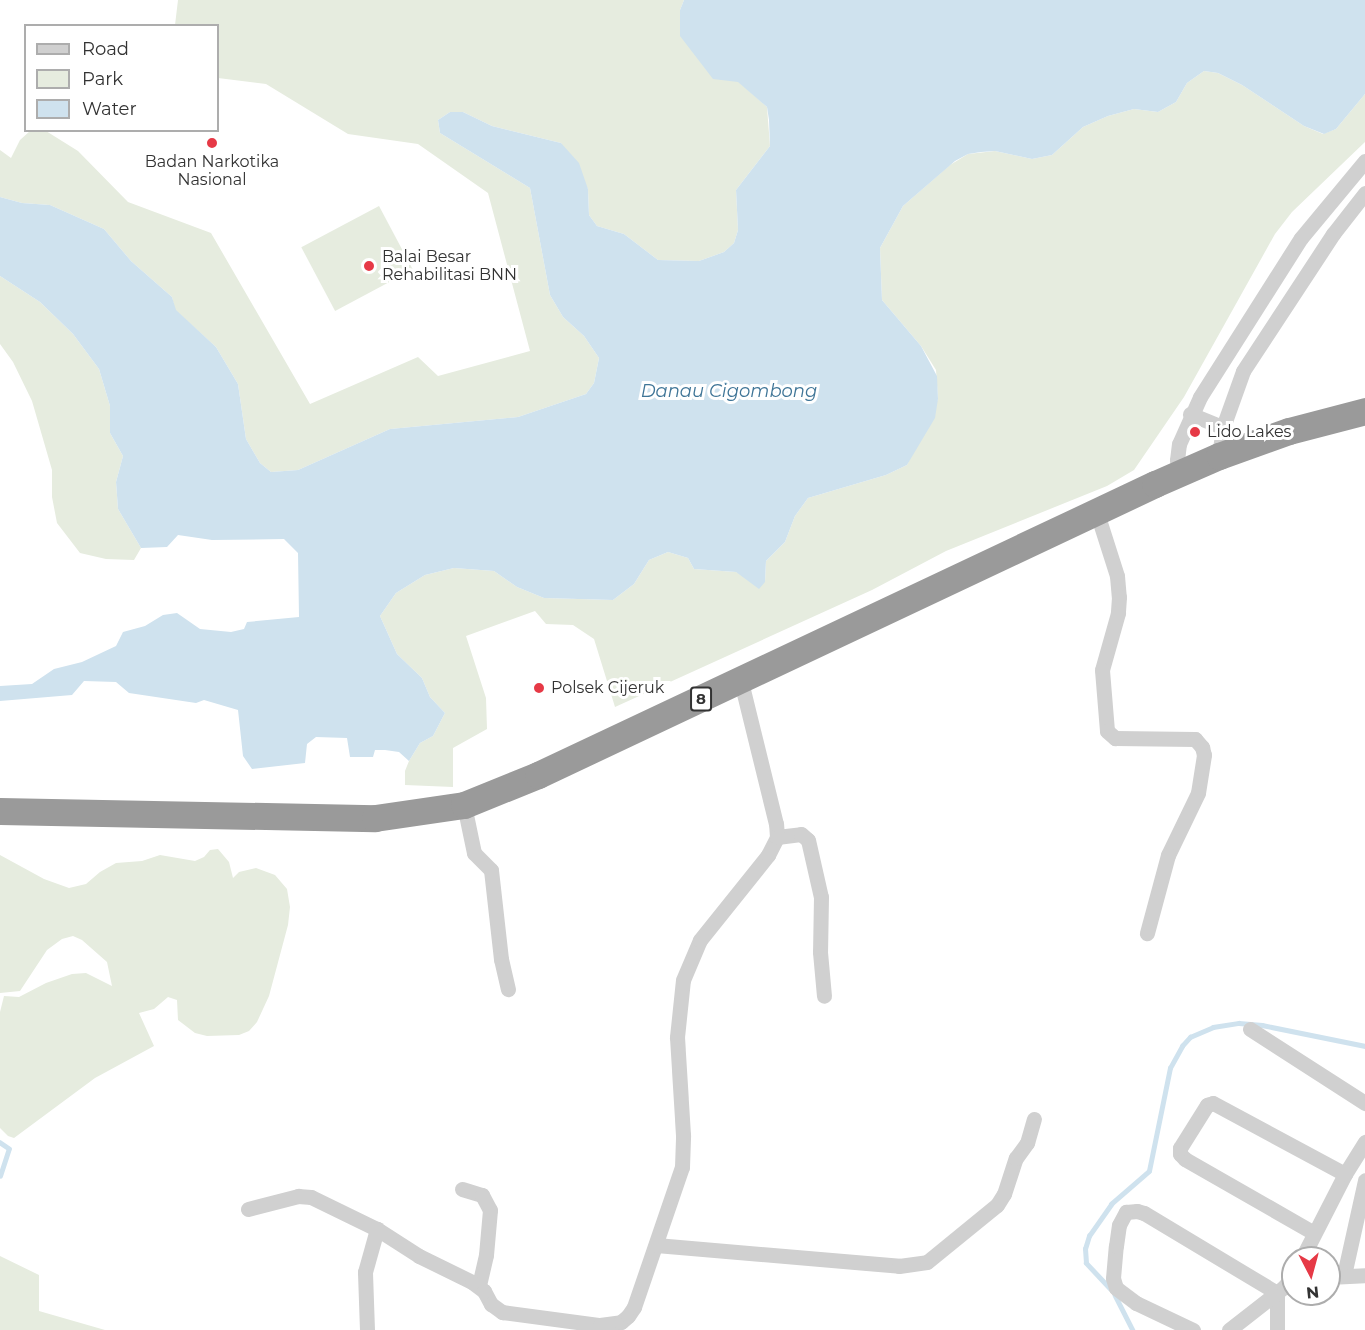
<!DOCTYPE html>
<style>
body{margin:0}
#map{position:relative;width:1365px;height:1330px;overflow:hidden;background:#fff;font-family:Montserrat,sans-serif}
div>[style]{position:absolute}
.green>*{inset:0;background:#e6ecdf;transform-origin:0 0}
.water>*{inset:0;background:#cfe2ee}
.stream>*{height:4.5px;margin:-2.25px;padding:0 2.25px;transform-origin:2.25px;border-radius:2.25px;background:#cfe2ee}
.street>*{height:15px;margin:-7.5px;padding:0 7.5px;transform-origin:7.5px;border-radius:7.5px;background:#d0d0d0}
.highway>*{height:27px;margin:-13.5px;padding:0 13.5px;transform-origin:13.5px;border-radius:13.5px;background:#9a9a9a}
.dots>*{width:16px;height:16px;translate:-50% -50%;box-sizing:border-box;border:3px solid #fff;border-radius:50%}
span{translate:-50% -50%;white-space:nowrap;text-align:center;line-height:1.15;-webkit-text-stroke:6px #fff;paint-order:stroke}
.shield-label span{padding:2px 4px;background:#fff;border:2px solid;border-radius:4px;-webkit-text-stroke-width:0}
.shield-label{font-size:15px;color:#333;font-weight:700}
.poi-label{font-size:16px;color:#333}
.left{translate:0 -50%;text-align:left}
.water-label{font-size:18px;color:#3f7597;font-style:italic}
.legend{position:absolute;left:24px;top:24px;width:195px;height:108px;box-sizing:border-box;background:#fff;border:2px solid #adadad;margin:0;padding:8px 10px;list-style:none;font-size:18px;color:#333}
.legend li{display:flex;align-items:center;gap:12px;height:30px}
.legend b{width:30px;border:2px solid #adadad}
.north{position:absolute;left:1281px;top:1246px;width:60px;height:60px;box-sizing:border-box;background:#fff;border:2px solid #adadad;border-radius:50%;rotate:174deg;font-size:16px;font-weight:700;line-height:24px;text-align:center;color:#333}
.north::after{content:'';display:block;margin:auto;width:21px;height:27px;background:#e63946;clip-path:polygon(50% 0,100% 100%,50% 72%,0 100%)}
</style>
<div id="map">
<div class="green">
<div style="clip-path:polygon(178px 0,684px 0,680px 10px,738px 81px,767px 107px,770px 146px,736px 190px,738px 230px,734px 243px,724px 252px,699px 261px,658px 260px,624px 234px,597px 226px,589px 215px,588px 189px,561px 143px,492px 126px,463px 112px,450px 112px,438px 120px,440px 133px,530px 188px,550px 295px,563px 317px,584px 336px,599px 358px,594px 383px,586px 394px,518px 417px,390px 429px,298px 470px,271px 472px,260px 463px,246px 439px,238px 384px,216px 347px,175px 310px,172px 297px,131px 261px,104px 229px,50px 205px,22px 203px,0 197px,0 150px,11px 158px,20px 140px,30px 131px,46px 131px,78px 151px,128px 202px,211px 233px,310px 404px,418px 357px,438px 376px,530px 351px,488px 193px,418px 144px,348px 134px,266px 84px,218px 78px,218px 26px,175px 25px)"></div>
<div style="clip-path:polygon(1204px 71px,1218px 73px,1242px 85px,1304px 126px,1323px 134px,1336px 129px,1365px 94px,1365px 142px,1292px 212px,1275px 234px,1184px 397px,1134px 470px,1107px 486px,946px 551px,872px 590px,615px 707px,594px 639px,573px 625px,546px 624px,535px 611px,466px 636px,486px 698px,487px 729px,453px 748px,453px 787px,405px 785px,405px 771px,409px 761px,420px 743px,433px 736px,445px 713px,430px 697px,422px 678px,397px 654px,380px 616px,396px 593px,425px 575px,454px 568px,494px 571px,517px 587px,544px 598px,613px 600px,634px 584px,649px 560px,668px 552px,688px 558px,694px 569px,736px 572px,765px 582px,766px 561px,785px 542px,795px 516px,808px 498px,886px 475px,907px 465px,938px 399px,936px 370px,921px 346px,882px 300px,880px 248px,903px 206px,950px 165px,968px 154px,995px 151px,1032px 159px,1052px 155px,1083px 127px,1108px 116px,1134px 109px,1158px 112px,1176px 102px,1187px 83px)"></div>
<div style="left:379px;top:206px;width:72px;height:88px;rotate:62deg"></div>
<div style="clip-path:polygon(0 276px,40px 302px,73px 334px,99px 369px,110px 406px,110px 433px,123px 456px,116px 482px,118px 509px,141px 548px,134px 560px,106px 559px,80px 553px,57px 523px,52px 497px,52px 470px,32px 401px,13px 362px,0 344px)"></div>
<div style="clip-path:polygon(218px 849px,229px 862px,233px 878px,239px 872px,256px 868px,275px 875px,287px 889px,290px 907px,288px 925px,269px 996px,257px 1022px,249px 1031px,239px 1035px,207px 1036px,195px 1033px,178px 1020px,177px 1000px,168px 997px,154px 1009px,139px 1013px,154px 1046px,95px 1078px,14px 1138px,8px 1136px,0 1128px,0 1012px,4px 996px,19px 997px,46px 983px,72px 974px,86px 973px,112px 986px,107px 962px,82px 940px,73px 936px,62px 939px,47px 950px,20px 991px,0 993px,0 855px,44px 879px,69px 888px,86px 884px,100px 872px,116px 863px,142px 861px,160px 855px,195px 861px,204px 857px,210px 850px)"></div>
<div style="clip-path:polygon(0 1256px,39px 1275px,39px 1311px,105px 1330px,0 1330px)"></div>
</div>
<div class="water">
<div style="clip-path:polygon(684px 0,1365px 0,1365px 94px,1336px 129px,1324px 134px,1304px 126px,1242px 85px,1218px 73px,1204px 71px,1187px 83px,1176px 102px,1158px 112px,1134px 109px,1108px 116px,1083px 127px,1052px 155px,1032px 159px,995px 151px,981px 152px,968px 154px,955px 161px,903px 206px,880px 248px,882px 300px,921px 346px,937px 376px,938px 399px,935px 418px,907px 465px,886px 475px,808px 498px,795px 516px,785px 542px,766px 561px,765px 582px,759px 589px,736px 572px,694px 569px,688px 558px,668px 552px,649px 560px,634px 584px,613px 600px,544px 598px,517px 587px,494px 571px,454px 568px,425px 575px,396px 593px,380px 616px,397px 654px,422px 678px,430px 697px,445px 713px,433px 736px,420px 743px,409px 761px,399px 752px,385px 750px,375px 750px,373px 757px,350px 757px,347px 738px,316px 737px,307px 744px,305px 763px,252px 769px,243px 756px,238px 710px,204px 700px,196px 703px,129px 693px,116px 682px,84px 681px,72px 695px,0 701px,0 686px,32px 684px,54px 669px,82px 662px,116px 646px,123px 632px,145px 626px,163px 615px,177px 613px,200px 629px,231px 632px,244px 629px,247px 622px,299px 617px,298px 553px,284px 539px,212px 540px,178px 535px,167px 547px,141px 548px,118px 509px,116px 482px,123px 456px,110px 433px,110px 406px,99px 369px,73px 334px,40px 302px,0 276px,0 197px,22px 203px,50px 205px,104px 229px,131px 261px,172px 297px,176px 310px,216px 347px,238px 384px,246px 439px,260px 463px,271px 472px,298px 470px,390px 429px,518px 417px,586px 394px,594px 383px,599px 358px,584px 336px,563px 317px,550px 295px,530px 188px,440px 133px,438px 120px,450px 112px,463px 112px,492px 126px,561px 143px,579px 163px,588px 189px,589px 215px,597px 226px,624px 234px,658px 260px,699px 261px,724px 252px,734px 243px,738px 230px,736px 190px,770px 146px,769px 120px,767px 107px,738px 82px,713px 79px,680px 36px,680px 10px)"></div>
</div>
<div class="stream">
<div style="left:0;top:1176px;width:28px;rotate:-72deg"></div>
<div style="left:9px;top:1149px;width:11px;rotate:-146deg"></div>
<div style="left:1110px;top:1289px;width:35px;rotate:-133deg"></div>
<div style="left:1086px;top:1263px;width:14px;rotate:-94deg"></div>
<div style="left:1085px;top:1249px;width:14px;rotate:-73deg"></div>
<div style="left:1089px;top:1236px;width:39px;rotate:-55deg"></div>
<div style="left:1111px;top:1204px;width:50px;rotate:-41deg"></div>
<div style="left:1149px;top:1171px;width:105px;rotate:-78.5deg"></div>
<div style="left:1170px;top:1068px;width:25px;rotate:-61deg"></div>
<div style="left:1182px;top:1046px;width:12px;rotate:-48deg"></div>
<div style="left:1190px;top:1037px;width:25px;rotate:-23deg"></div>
<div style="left:1213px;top:1027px;width:26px;rotate:-9deg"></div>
<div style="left:1239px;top:1023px;width:23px;rotate:5deg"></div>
<div style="left:1262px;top:1025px;width:105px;rotate:11.5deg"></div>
<div style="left:1115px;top:1295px;width:39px;rotate:63deg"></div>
</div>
<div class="street">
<div style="left:1190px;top:414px;width:35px;rotate:22deg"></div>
<div style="left:1219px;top:456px;width:29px;rotate:-82deg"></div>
<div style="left:1223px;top:427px;width:59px;rotate:-70.3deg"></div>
<div style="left:1243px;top:371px;width:164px;rotate:-56.7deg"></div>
<div style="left:1333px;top:234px;width:52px;rotate:-52deg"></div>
<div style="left:1179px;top:474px;width:14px;rotate:-98deg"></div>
<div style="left:1177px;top:460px;width:16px;rotate:-83deg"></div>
<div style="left:1179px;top:444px;width:51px;rotate:-65.9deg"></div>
<div style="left:1200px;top:397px;width:188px;rotate:-57.6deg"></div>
<div style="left:1301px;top:238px;width:100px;rotate:-50.3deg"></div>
<div style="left:1096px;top:510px;width:69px;rotate:72.3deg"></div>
<div style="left:1117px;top:576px;width:21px;rotate:85deg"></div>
<div style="left:1119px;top:597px;width:16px;rotate:94deg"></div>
<div style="left:1118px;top:613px;width:59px;rotate:105.7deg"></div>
<div style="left:1102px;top:670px;width:61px;rotate:85.3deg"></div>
<div style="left:1107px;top:731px;width:11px;rotate:41deg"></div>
<div style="left:1115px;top:738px;width:80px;rotate:0.7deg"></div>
<div style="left:1195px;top:739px;width:11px;rotate:49deg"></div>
<div style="left:1202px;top:747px;width:8px;rotate:76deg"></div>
<div style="left:1204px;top:755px;width:38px;rotate:99deg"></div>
<div style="left:1198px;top:793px;width:69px;rotate:115.8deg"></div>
<div style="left:1168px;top:855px;width:81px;rotate:105.1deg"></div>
<div style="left:464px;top:805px;width:49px;rotate:78.2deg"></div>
<div style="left:474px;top:853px;width:24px;rotate:45deg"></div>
<div style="left:491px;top:870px;width:90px;rotate:83.6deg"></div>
<div style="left:501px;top:959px;width:31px;rotate:77deg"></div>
<div style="left:777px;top:837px;width:24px;rotate:-7deg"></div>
<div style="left:801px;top:834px;width:9px;rotate:41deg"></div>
<div style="left:808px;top:840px;width:58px;rotate:77.2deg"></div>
<div style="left:821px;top:897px;width:55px;rotate:91deg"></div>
<div style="left:820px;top:952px;width:44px;rotate:84.8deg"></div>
<div style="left:1250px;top:1029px;width:137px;rotate:32.8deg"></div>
<div style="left:462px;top:1189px;width:21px;rotate:17deg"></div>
<div style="left:482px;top:1195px;width:17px;rotate:62deg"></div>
<div style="left:490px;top:1210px;width:45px;rotate:95.1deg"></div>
<div style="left:486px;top:1255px;width:32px;rotate:103deg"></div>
<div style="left:248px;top:1209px;width:52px;rotate:-14.6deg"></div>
<div style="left:298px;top:1196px;width:13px;rotate:4deg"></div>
<div style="left:311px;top:1197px;width:73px;rotate:25.9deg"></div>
<div style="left:377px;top:1229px;width:50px;rotate:32.7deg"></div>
<div style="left:419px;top:1256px;width:59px;rotate:26.1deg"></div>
<div style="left:472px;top:1282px;width:15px;rotate:37deg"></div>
<div style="left:484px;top:1291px;width:15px;rotate:62deg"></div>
<div style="left:491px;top:1304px;width:14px;rotate:36deg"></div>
<div style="left:502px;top:1312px;width:99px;rotate:7.6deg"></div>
<div style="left:600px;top:1325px;width:21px;rotate:-8deg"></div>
<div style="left:621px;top:1322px;width:9px;rotate:-41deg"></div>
<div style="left:628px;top:1316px;width:11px;rotate:-56deg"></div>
<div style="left:634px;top:1307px;width:148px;rotate:-71.1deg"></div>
<div style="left:682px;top:1167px;width:32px;rotate:-88deg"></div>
<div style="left:683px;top:1135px;width:98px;rotate:-93.5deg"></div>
<div style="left:677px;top:1037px;width:57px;rotate:-84deg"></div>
<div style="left:683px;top:980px;width:43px;rotate:-67deg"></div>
<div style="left:700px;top:940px;width:109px;rotate:-51.3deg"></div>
<div style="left:768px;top:855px;width:20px;rotate:-63deg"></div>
<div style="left:777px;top:837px;width:13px;rotate:-94deg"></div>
<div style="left:776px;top:824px;width:147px;rotate:-103.8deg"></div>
<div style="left:1314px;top:1233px;width:149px;rotate:-150.2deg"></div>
<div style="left:1185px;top:1159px;width:7px;rotate:-135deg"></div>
<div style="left:1180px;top:1154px;width:6px;rotate:-90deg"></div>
<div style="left:1180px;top:1148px;width:51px;rotate:-57.9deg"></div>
<div style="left:1207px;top:1105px;width:6px;rotate:-18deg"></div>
<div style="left:1213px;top:1103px;width:150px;rotate:28.3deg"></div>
<div style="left:656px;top:1245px;width:244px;rotate:4.9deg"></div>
<div style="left:899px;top:1266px;width:28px;rotate:-8deg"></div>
<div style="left:927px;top:1262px;width:90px;rotate:-39.2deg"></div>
<div style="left:997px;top:1205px;width:13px;rotate:-58deg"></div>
<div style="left:1004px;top:1194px;width:38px;rotate:-72deg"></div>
<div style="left:1016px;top:1158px;width:19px;rotate:-54deg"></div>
<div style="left:1027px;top:1143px;width:25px;rotate:-74deg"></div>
<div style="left:1302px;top:1258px;width:94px;rotate:-62.9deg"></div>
<div style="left:1345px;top:1174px;width:38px;rotate:-58deg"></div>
<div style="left:1344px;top:1275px;width:97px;rotate:-77.5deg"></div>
<div style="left:1329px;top:1277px;width:36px;rotate:-3deg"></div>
<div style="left:367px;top:1330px;width:58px;rotate:-92deg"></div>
<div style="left:365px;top:1272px;width:45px;rotate:-74.4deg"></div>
<div style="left:1193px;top:1330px;width:63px;rotate:-154.7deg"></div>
<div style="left:1136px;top:1303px;width:25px;rotate:-143deg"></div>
<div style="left:1116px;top:1288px;width:10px;rotate:-107deg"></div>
<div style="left:1113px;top:1278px;width:32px;rotate:-85deg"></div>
<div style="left:1116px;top:1246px;width:21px;rotate:-82deg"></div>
<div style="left:1119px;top:1225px;width:15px;rotate:-62deg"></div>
<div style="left:1126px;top:1212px;width:11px;rotate:-5deg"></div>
<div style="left:1137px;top:1211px;width:7px;rotate:16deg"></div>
<div style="left:1144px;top:1213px;width:155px;rotate:31deg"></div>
<div style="left:1277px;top:1293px;width:37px;rotate:90deg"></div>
<div style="left:1229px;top:1330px;width:70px;rotate:-38deg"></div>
<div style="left:1284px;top:1287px;width:14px;rotate:-51deg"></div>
</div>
<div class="highway">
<div style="left:0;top:811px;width:375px;rotate:1.1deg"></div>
<div style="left:375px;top:818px;width:90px;rotate:-8.3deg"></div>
<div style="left:464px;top:805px;width:80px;rotate:-22.1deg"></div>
<div style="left:538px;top:775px;width:682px;rotate:-25.25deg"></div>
<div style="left:1155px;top:484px;width:70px;rotate:-23.6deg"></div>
<div style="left:1219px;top:456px;width:74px;rotate:-19.7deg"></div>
<div style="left:1289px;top:431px;width:79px;rotate:-14.7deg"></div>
</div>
<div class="dots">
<div style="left:212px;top:143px;background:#e63946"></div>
<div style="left:369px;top:266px;background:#e63946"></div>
<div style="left:1195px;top:432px;background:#e63946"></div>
<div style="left:539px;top:688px;background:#e63946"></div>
</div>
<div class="shield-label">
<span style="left:701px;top:699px">8</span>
</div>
<div class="poi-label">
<span style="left:212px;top:171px">Badan Narkotika<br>Nasional</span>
<span class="left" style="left:382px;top:266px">Balai Besar<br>Rehabilitasi BNN</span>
<span class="left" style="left:1207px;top:432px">Lido Lakes</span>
<span class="left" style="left:551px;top:688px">Polsek Cijeruk</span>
</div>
<div class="water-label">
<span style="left:729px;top:391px">Danau Cigombong</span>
</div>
<ul class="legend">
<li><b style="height:8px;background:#d0d0d0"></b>Road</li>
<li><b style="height:16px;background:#e6ecdf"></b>Park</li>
<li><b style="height:16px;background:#cfe2ee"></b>Water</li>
</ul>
<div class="north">N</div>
</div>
